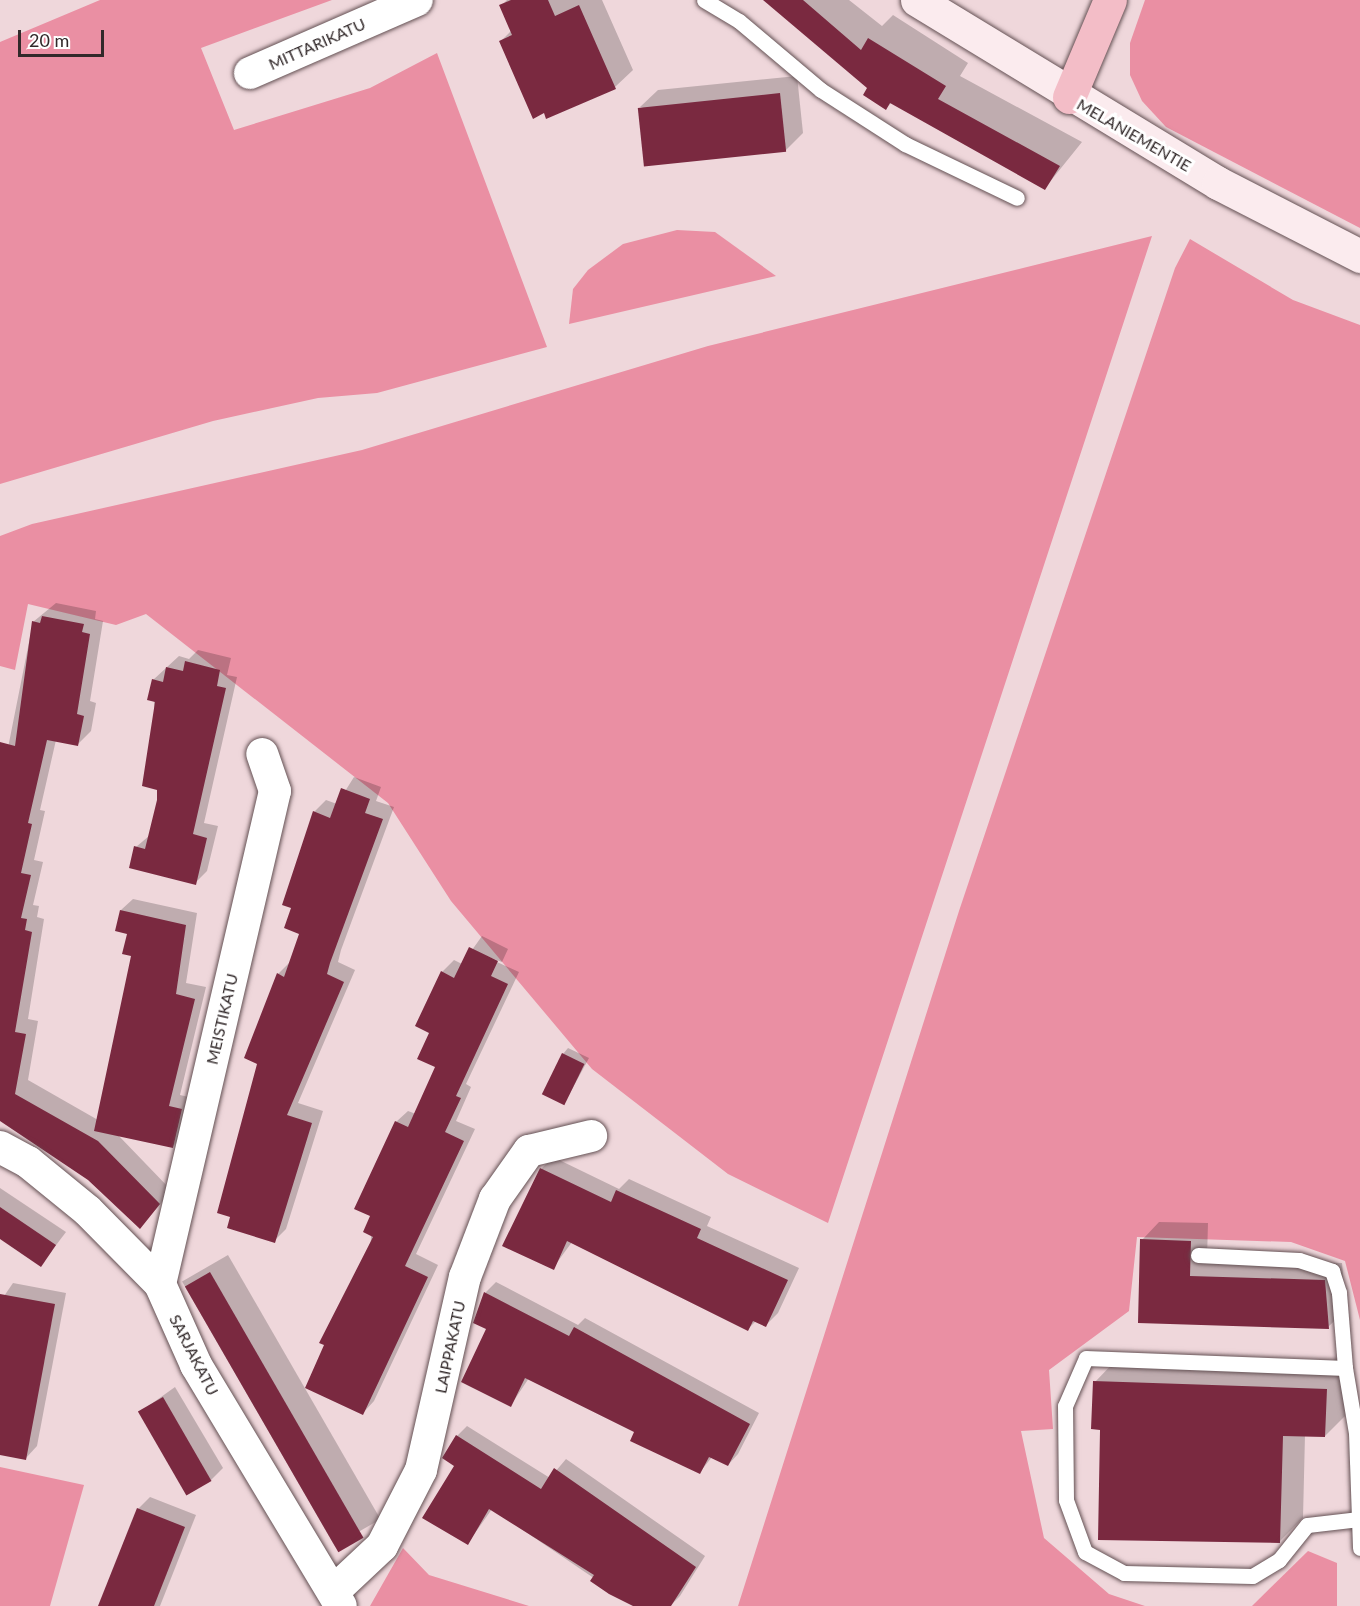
<!DOCTYPE html>
<style>
body{margin:0}
#map{position:relative;width:1360px;height:1606px;overflow:hidden;background:#efd7db;font-family:Lato,sans-serif}
div>[style]{position:absolute}
.green>*{inset:0;background:#ea8fa3}
.shadow>*{inset:0;background:#0003;transform-origin:0 0}
.building>*{inset:0;background:#7a2940;transform-origin:0 0}
.roads{filter:drop-shadow(0 0 2px #645154) drop-shadow(0 0 2px #645154)}
.lane>*{height:15px;margin:-7.5px;padding:0 7.5px;transform-origin:7.5px;border-radius:7.5px;background:#fff}
.street>*{height:32px;margin:-16px;padding:0 16px;transform-origin:16px;border-radius:16px;background:#fff}
.secondary>*{height:33px;margin:-16.5px;padding:0 16.5px;transform-origin:16.5px;border-radius:16.5px;background:#fbebee}
.highway>*{height:33px;margin:-16.5px;padding:0 16.5px;transform-origin:16.5px;border-radius:16.5px;background:#f3bdc7}
span{translate:-50% -50%;white-space:nowrap;text-align:center;line-height:1.15;-webkit-text-stroke:6px #fff;paint-order:stroke}
.street-label{font-size:16px;color:#32292a}
.scale{position:absolute;left:18px;top:30px;width:86px;height:27px;box-sizing:border-box;border:3px solid #32292a;border-top:0;padding-left:8px;font-size:18px;line-height:21px;white-space:nowrap;color:#32292a;-webkit-text-stroke:4px #fff;paint-order:stroke}
</style>
<div id="map">
<div class="green">
<div style="clip-path:polygon(100px 0,332px 0,201px 48px,234px 130px,370px 88px,437px 53px,547px 347px,377px 393px,318px 398px,213px 421px,0 484px,0 42px)"></div>
<div style="clip-path:polygon(1145px 0,1360px 0,1360px 228px,1166px 127px,1142px 101px,1130px 75px,1130px 43px)"></div>
<div style="clip-path:polygon(677px 230px,715px 232px,776px 276px,569px 324px,573px 289px,588px 270px,623px 244px)"></div>
<div style="clip-path:polygon(1152px 236px,828px 1223px,728px 1174px,592px 1069px,451px 901px,388px 803px,146px 614px,116px 625px,28px 604px,15px 670px,0 666px,0 536px,32px 524px,362px 450px,708px 346px)"></div>
<div style="clip-path:polygon(1190px 239px,1293px 300px,1360px 325px,1360px 1320px,1345px 1261px,1291px 1242px,1137px 1237px,1129px 1311px,1049px 1370px,1053px 1429px,1021px 1431px,1044px 1538px,1109px 1594px,1145px 1606px,738px 1606px,959px 911px,1175px 268px)"></div>
<div style="clip-path:polygon(0 1467px,84px 1485px,50px 1606px,0 1606px)"></div>
<div style="clip-path:polygon(403px 1548px,429px 1575px,529px 1606px,370px 1606px)"></div>
<div style="clip-path:polygon(1308px 1551px,1337px 1563px,1337px 1606px,1252px 1606px)"></div>
</div>
<div class="shadow">
<div style="clip-path:polygon(507px 0,602px 0,633px 70px,615px 87px,501px 41px,512px 30px,501px 6px)"></div>
<div style="clip-path:polygon(764px 0,849px 0,882px 26px,893px 15px,968px 63px,960px 76px,1082px 142px,1045px 188px,892px 102px,886px 108px,869px 87px)"></div>
<div style="clip-path:polygon(797px 76px,803px 133px,785px 151px,640px 107px,658px 90px)"></div>
<div style="clip-path:polygon(56px 603px,96px 611px,95px 619px,103px 621px,90px 701px,96px 703px,91px 731px,78px 744px,56px 740px,40px 810px,45px 811px,34px 860px,43px 862px,33px 905px,39px 906px,37px 917px,44px 919px,28px 1019px,38px 1021px,28px 1080px,98px 1120px,133px 955px,121px 910px,133px 899px,197px 913px,186px 983px,206px 987px,180px 1095px,193px 1098px,184px 1135px,173px 1146px,118px 1135px,172px 1191px,140px 1227px,89px 1179px,0 1119px,0 788px,33px 622px)"></div>
<div style="clip-path:polygon(198px 650px,231px 658px,227px 675px,237px 677px,204px 823px,218px 826px,207px 871px,195px 883px,136px 847px,149px 836px,158px 800px,153px 680px,179px 656px,189px 659px)"></div>
<div style="clip-path:polygon(354px 777px,381px 787px,376px 801px,394px 807px,341px 950px,338px 962px,355px 970px,298px 1103px,323px 1111px,286px 1229px,274px 1241px,258px 1063px,278px 974px,290px 962px,301px 933px,293px 907px,314px 812px,326px 800px,337px 804px)"></div>
<div style="clip-path:polygon(482px 936px,508px 949px,502px 962px,473px 951px,519px 972px,466px 1084px,471px 1087px,456px 1121px,475px 1129px,416px 1254px,438px 1265px,374px 1401px,363px 1413px,372px 1215px,396px 1122px,408px 1111px,416px 1114px,437px 1067px,431px 1032px,417px 1025px,442px 972px,454px 960px,462px 964px)"></div>
<div style="clip-path:polygon(568px 1048px,589px 1058px,564px 1104px,563px 1054px)"></div>
<div style="clip-path:polygon(553px 1157px,619px 1189px,629px 1179px,711px 1217px,707px 1226px,799px 1268px,778px 1313px,766px 1325px,756px 1321px,748px 1329px,572px 1242px,553px 1268px,504px 1245px,542px 1168px)"></div>
<div style="clip-path:polygon(0 1188px,66px 1232px,41px 1265px,0 1238px)"></div>
<div style="clip-path:polygon(1159px 1222px,1208px 1223px,1207px 1259px,1342px 1263px,1346px 1310px,1328px 1327px,1140px 1322px,1142px 1240px)"></div>
<div style="left:228px;top:1255px;width:305px;height:53px;rotate:60deg"></div>
<div style="clip-path:polygon(496px 1282px,578px 1325px,585px 1318px,759px 1413px,738px 1454px,728px 1465px,712px 1457px,700px 1472px,636px 1432px,529px 1378px,511px 1405px,488px 1329px,475px 1322px,486px 1292px)"></div>
<div style="clip-path:polygon(13px 1283px,66px 1293px,37px 1446px,26px 1458px,0 1453px,0 1302px)"></div>
<div style="clip-path:polygon(1118px 1358px,1349px 1366px,1348px 1413px,1325px 1436px,1305px 1435px,1303px 1518px,1280px 1541px,1101px 1428px,1095px 1382px)"></div>
<div style="clip-path:polygon(175px 1387px,223px 1468px,211px 1480px,140px 1412px)"></div>
<div style="clip-path:polygon(467px 1426px,550px 1478px,566px 1459px,705px 1556px,680px 1596px,670px 1606px,635px 1606px,492px 1509px,468px 1543px,456px 1465px,457px 1436px)"></div>
<div style="clip-path:polygon(150px 1497px,196px 1515px,160px 1606px,99px 1606px,138px 1509px)"></div>
</div>
<div class="building">
<div style="clip-path:polygon(511px 0,548px 0,555px 16px,579px 5px,616px 89px,546px 119px,544px 113px,533px 119px,499px 41px,512px 35px,499px 5px)"></div>
<div style="clip-path:polygon(763px 0,803px 0,861px 50px,868px 38px,946px 86px,938px 99px,1060px 166px,1045px 190px,890px 103px,886px 110px,863px 95px,867px 88px)"></div>
<div style="left:780px;top:93px;width:59px;height:143px;rotate:84deg"></div>
<div style="clip-path:polygon(42px 616px,84px 624px,82px 632px,90px 634px,77px 714px,84px 716px,78px 746px,47px 740px,28px 823px,32px 824px,21px 873px,31px 875px,21px 918px,27px 919px,25px 930px,32px 932px,15px 1032px,26px 1034px,15px 1094px,98px 1141px,160px 1204px,140px 1229px,88px 1180px,0 1121px,0 742px,15px 746px,32px 621px,40px 623px)"></div>
<div style="clip-path:polygon(185px 661px,220px 670px,217px 686px,226px 688px,193px 834px,207px 838px,196px 885px,129px 868px,134px 846px,145px 849px,157px 800px,157px 790px,142px 786px,155px 702px,147px 700px,152px 679px,163px 682px,166px 667px,183px 671px)"></div>
<div style="clip-path:polygon(341px 788px,370px 799px,365px 813px,383px 819px,330px 963px,327px 974px,344px 982px,287px 1115px,312px 1123px,275px 1243px,227px 1228px,230px 1217px,217px 1213px,257px 1064px,244px 1058px,277px 973px,284px 977px,299px 934px,284px 928px,291px 908px,282px 905px,313px 811px,330px 818px)"></div>
<div style="clip-path:polygon(120px 910px,186px 925px,176px 994px,195px 999px,169px 1106px,182px 1109px,173px 1148px,94px 1131px,131px 956px,122px 954px,127px 934px,115px 931px)"></div>
<div style="clip-path:polygon(469px 947px,498px 961px,491px 976px,508px 984px,456px 1096px,461px 1098px,445px 1132px,464px 1141px,405px 1266px,428px 1277px,363px 1415px,305px 1388px,324px 1345px,319px 1343px,373px 1237px,363px 1232px,370px 1216px,354px 1209px,395px 1121px,408px 1127px,435px 1067px,417px 1059px,429px 1033px,415px 1026px,441px 971px,454px 978px)"></div>
<div style="left:562px;top:1053px;width:25px;height:46px;rotate:26deg"></div>
<div style="clip-path:polygon(540px 1168px,611px 1202px,616px 1190px,701px 1229px,697px 1238px,788px 1280px,766px 1327px,753px 1321px,748px 1331px,567px 1241px,554px 1270px,502px 1246px)"></div>
<div style="clip-path:polygon(0 1207px,56px 1245px,41px 1267px,0 1239px)"></div>
<div style="clip-path:polygon(1140px 1239px,1191px 1241px,1190px 1276px,1325px 1280px,1329px 1329px,1138px 1323px)"></div>
<div style="left:210px;top:1272px;width:307px;height:29px;rotate:60deg"></div>
<div style="clip-path:polygon(484px 1292px,569px 1336px,574px 1327px,750px 1424px,728px 1466px,709px 1457px,700px 1474px,630px 1441px,634px 1432px,525px 1378px,511px 1407px,461px 1382px,486px 1329px,473px 1323px)"></div>
<div style="clip-path:polygon(0 1294px,55px 1304px,26px 1460px,0 1455px)"></div>
<div style="clip-path:polygon(1093px 1381px,1327px 1389px,1325px 1437px,1283px 1436px,1280px 1543px,1098px 1540px,1100px 1430px,1091px 1429px)"></div>
<div style="left:163px;top:1397px;width:97px;height:29px;rotate:60deg"></div>
<div style="clip-path:polygon(456px 1435px,541px 1489px,554px 1468px,696px 1567px,671px 1606px,633px 1606px,609px 1594px,590px 1581px,594px 1575px,489px 1509px,468px 1545px,422px 1518px,454px 1466px,442px 1458px)"></div>
<div style="clip-path:polygon(137px 1508px,185px 1527px,154px 1606px,98px 1606px)"></div>
</div>
<div class="roads">
<div class="lane">
<div style="left:704px;top:0;width:41px;rotate:31deg"></div>
<div style="left:739px;top:21px;width:107px;rotate:40.1deg"></div>
<div style="left:821px;top:90px;width:100px;rotate:32.7deg"></div>
<div style="left:905px;top:144px;width:124px;rotate:25.7deg"></div>
<div style="left:1198px;top:1255px;width:101px;rotate:2.8deg"></div>
<div style="left:1299px;top:1260px;width:35px;rotate:18deg"></div>
<div style="left:1332px;top:1271px;width:23px;rotate:72deg"></div>
<div style="left:1339px;top:1293px;width:75px;rotate:85.4deg"></div>
<div style="left:1359px;top:1519px;width:52px;rotate:173.4deg"></div>
<div style="left:1307px;top:1525px;width:45px;rotate:128.7deg"></div>
<div style="left:1279px;top:1560px;width:31px;rotate:149deg"></div>
<div style="left:1252px;top:1576px;width:128px;rotate:-178.7deg"></div>
<div style="left:1124px;top:1573px;width:44px;rotate:-151.7deg"></div>
<div style="left:1085px;top:1552px;width:55px;rotate:-110.1deg"></div>
<div style="left:1066px;top:1500px;width:94px;rotate:-90.6deg"></div>
<div style="left:1065px;top:1406px;width:52px;rotate:-66.4deg"></div>
<div style="left:1086px;top:1358px;width:259px;rotate:2.2deg"></div>
<div style="left:1345px;top:1368px;width:66px;rotate:80.4deg"></div>
<div style="left:1356px;top:1433px;width:28px;rotate:88deg"></div>
<div style="left:1357px;top:1461px;width:87px;rotate:88deg"></div>
</div>
<div class="street">
<div style="left:250px;top:73px;width:182px;rotate:-23.6deg"></div>
<div style="left:0;top:1147px;width:32px;rotate:28deg"></div>
<div style="left:28px;top:1162px;width:77px;rotate:39.2deg"></div>
<div style="left:88px;top:1211px;width:103px;rotate:45.4deg"></div>
<div style="left:160px;top:1284px;width:89px;rotate:66deg"></div>
<div style="left:196px;top:1365px;width:281px;rotate:59deg"></div>
<div style="left:160px;top:1284px;width:506px;rotate:-76.87deg"></div>
<div style="left:275px;top:791px;width:39px;rotate:-109deg"></div>
<div style="left:334px;top:1591px;width:66px;rotate:-43.2deg"></div>
<div style="left:382px;top:1546px;width:85px;rotate:-62.8deg"></div>
<div style="left:421px;top:1470px;width:198px;rotate:-77.2deg"></div>
<div style="left:465px;top:1277px;width:84px;rotate:-69deg"></div>
<div style="left:495px;top:1199px;width:59px;rotate:-54.7deg"></div>
<div style="left:529px;top:1151px;width:64px;rotate:-13.6deg"></div>
</div>
<div class="secondary">
<div style="left:917px;top:0;width:352px;rotate:31.3deg"></div>
<div style="left:1218px;top:183px;width:160px;rotate:27.2deg"></div>
</div>
<div class="highway">
<div style="left:1069px;top:97px;width:105px;rotate:-67.1deg"></div>
</div>
</div>
<div class="street-label">
<span style="left:317px;top:44px;rotate:-24deg">MITTARIKATU</span>
<span style="left:1134px;top:135px;rotate:30deg">MELANIEMENTIE</span>
<span style="left:222px;top:1019px;rotate:-77deg">MEISTIKATU</span>
<span style="left:450px;top:1347px;rotate:-78deg">LAIPPAKATU</span>
<span style="left:194px;top:1355px;rotate:63deg">SARJAKATU</span>
</div>
<div class="scale">20 m</div>
</div>
